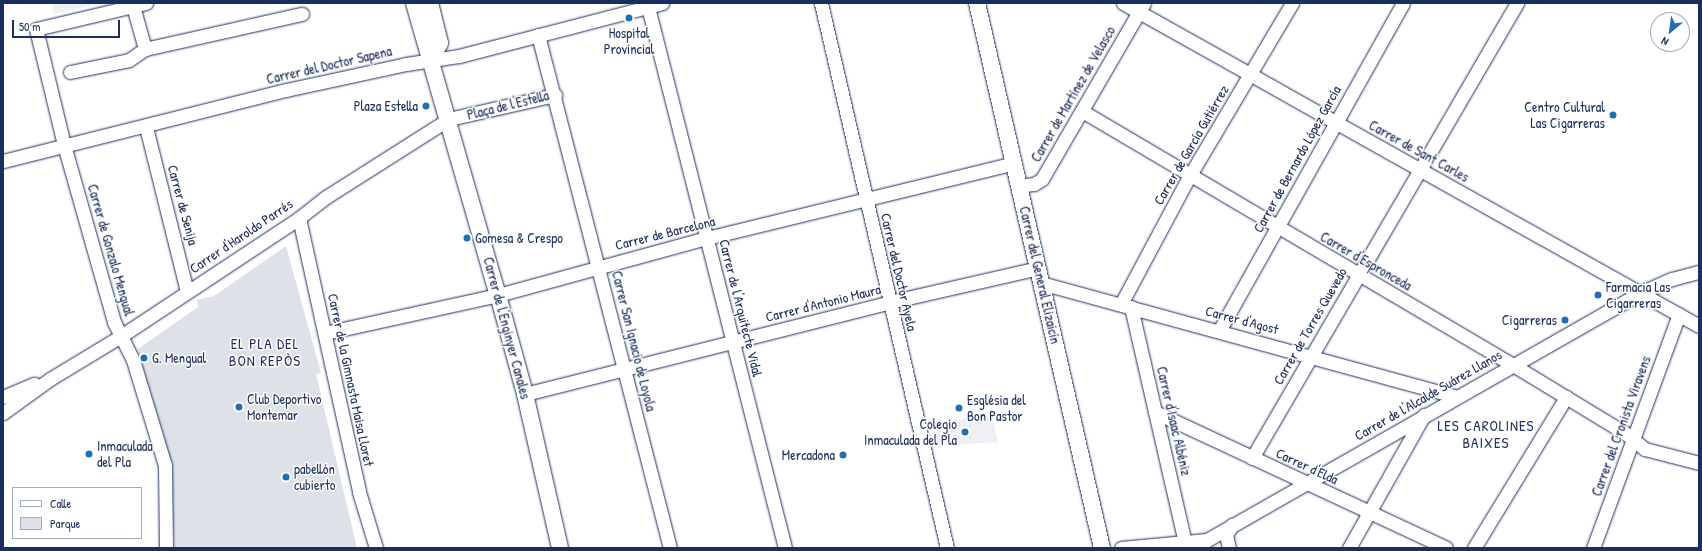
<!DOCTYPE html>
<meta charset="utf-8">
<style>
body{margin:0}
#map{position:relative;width:1702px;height:551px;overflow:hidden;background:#fff;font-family:"Patrick Hand",sans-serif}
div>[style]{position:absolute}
.built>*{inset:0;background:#eff0f4}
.green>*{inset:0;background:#dee1e7}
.roads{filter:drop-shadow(0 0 1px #1b2f5e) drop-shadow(0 0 1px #1b2f5e)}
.minor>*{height:13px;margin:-6.5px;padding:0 6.5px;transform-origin:6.5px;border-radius:6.5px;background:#fff}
.tertiary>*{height:16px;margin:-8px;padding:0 8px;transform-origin:8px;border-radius:8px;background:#fff}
.dots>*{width:11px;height:11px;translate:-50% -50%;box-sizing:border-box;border:2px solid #fff;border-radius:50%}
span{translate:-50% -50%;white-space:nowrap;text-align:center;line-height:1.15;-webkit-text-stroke:3px #fff;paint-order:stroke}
.poi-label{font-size:14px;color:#1b2f5e}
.right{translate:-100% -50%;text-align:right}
.left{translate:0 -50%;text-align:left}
.street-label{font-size:14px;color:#1b2f5e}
.neighbourhood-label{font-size:15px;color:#1b2f5e;letter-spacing:1px}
.frame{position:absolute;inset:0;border:4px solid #1b2f5e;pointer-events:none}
.legend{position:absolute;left:12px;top:487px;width:130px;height:52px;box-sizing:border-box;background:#fff;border:1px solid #a4acbf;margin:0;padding:5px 7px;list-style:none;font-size:12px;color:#1b2f5e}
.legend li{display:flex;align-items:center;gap:8px;height:20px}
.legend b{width:20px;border:1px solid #a4acbf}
.north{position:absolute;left:1650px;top:12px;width:40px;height:40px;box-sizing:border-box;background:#fff;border:1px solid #a4acbf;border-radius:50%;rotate:209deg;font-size:11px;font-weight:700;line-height:16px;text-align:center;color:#1b2f5e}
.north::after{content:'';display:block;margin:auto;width:14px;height:18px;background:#1f6fb2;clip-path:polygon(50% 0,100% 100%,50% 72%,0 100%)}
.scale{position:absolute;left:12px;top:20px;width:108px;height:18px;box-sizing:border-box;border:2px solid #1b2f5e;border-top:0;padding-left:5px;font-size:12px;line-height:14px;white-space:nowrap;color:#1b2f5e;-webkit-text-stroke:3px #fff;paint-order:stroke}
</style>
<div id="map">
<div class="built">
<div style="clip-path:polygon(52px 3px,104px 3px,54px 14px)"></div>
<div style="clip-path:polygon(991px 412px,998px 442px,937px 446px,932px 427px)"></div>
</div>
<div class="green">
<div style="clip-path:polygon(286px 246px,321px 373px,316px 374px,357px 548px,174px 548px,170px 466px,138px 349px,198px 307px,197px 300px,214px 296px)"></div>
</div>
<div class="roads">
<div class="minor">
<div style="left:146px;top:3px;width:113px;rotate:166.7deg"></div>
<div style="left:36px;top:29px;width:119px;rotate:76.4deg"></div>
<div style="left:64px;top:145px;width:184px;rotate:74.2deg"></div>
<div style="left:114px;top:322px;width:42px;rotate:63.4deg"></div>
<div style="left:133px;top:360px;width:110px;rotate:73.1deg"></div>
<div style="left:165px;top:465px;width:83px;rotate:89.3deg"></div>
<div style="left:821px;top:3px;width:559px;rotate:76.98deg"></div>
<div style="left:1123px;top:3px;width:660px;rotate:29.28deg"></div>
<div style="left:133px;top:6px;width:45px;rotate:74.4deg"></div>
<div style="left:648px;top:7px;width:558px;rotate:75.79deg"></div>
<div style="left:538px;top:35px;width:530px;rotate:75.57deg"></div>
<div style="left:70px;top:72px;width:60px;rotate:-11.5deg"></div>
<div style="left:129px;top:60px;width:19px;rotate:-35deg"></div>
<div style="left:145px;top:49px;width:161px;rotate:-12.6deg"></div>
<div style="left:1082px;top:111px;width:500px;rotate:30.51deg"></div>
<div style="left:1513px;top:365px;width:131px;rotate:31.3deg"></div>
<div style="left:1625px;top:433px;width:26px;rotate:39deg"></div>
<div style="left:1645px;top:449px;width:56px;rotate:14.5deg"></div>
<div style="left:146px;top:127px;width:169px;rotate:76deg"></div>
<div style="left:3px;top:161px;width:292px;rotate:-14.1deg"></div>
<div style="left:286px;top:90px;width:123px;rotate:-12.2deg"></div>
<div style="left:406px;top:64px;width:54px;rotate:-8.6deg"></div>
<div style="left:459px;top:56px;width:210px;rotate:-14.6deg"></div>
<div style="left:1019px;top:186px;width:15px;rotate:-8deg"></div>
<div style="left:1034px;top:184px;width:9px;rotate:-32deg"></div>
<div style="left:1042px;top:179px;width:203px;rotate:-59.9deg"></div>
<div style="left:299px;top:218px;width:280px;rotate:77.6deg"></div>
<div style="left:359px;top:492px;width:59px;rotate:73.1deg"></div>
<div style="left:1041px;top:283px;width:431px;rotate:15.3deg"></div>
<div style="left:1121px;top:304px;width:146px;rotate:-61.9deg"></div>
<div style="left:1190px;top:175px;width:200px;rotate:-59.3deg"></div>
<div style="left:1131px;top:307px;width:242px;rotate:77.1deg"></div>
<div style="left:1219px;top:331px;width:376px;rotate:-60.7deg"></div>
<div style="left:325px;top:333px;width:177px;rotate:-12.4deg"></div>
<div style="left:498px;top:295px;width:217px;rotate:-15.3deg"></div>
<div style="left:707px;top:238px;width:316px;rotate:-13.7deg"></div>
<div style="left:525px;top:394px;width:376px;rotate:-14.1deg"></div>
<div style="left:890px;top:302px;width:152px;rotate:-12.9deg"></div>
<div style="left:3px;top:397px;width:34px;rotate:-23deg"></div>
<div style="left:1155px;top:412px;width:321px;rotate:25deg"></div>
<div style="left:3px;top:413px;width:58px;rotate:-35.9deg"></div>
<div style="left:50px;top:379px;width:83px;rotate:-31.2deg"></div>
<div style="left:121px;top:336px;width:214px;rotate:-33.5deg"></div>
<div style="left:299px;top:218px;width:34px;rotate:-38deg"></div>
<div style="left:326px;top:197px;width:146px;rotate:-32.4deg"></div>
<div style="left:449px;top:119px;width:109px;rotate:-12.8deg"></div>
<div style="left:1252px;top:458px;width:527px;rotate:-59.78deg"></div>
<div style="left:1121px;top:548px;width:86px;rotate:-5.3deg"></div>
<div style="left:1207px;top:540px;width:498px;rotate:-29.7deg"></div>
<div style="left:1640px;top:293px;width:35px;rotate:-24deg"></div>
<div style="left:1672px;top:279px;width:28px;rotate:-15deg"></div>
<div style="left:1229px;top:548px;width:13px;rotate:-103deg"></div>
<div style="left:1226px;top:535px;width:12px;rotate:-59deg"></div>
<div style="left:1349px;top:548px;width:153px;rotate:-60.6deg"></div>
<div style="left:1474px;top:548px;width:177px;rotate:-58.6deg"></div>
<div style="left:1593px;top:548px;width:249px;rotate:-69.8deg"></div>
</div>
<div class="tertiary">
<div style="left:414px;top:3px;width:304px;rotate:74deg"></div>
<div style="left:498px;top:295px;width:103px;rotate:74.7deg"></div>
<div style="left:525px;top:394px;width:158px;rotate:77.2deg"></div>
<div style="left:430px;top:3px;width:41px;rotate:76deg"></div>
<div style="left:440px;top:43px;width:21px;rotate:119deg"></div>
<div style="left:977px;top:3px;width:559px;rotate:77.08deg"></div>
</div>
</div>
<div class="dots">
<div style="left:629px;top:18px;background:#1f6fb2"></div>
<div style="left:426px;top:106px;background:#1f6fb2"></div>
<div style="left:1613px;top:115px;background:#1f6fb2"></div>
<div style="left:467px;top:238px;background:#1f6fb2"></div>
<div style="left:1598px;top:295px;background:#1f6fb2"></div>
<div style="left:1565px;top:320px;background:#1f6fb2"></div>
<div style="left:144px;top:358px;background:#1f6fb2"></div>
<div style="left:239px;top:407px;background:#1f6fb2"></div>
<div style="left:959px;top:408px;background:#1f6fb2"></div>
<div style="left:965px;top:432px;background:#1f6fb2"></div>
<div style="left:89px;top:454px;background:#1f6fb2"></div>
<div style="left:843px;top:455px;background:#1f6fb2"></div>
<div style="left:286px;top:477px;background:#1f6fb2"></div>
</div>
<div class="poi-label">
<span style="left:629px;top:41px">Hospital<br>Provincial</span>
<span class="right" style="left:418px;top:106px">Plaza Estella</span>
<span class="right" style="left:1605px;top:115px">Centro Cultural<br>Las Cigarreras</span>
<span class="left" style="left:475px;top:238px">Gomesa &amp; Crespo</span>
<span class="left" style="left:1606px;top:295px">Farmacia Las<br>Cigarreras</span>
<span class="right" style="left:1557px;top:320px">Cigarreras</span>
<span class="left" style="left:152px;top:358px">G. Mengual</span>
<span class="left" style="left:247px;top:407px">Club Deportivo<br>Montemar</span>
<span class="left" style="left:967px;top:408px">Església del<br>Bon Pastor</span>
<span class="right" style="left:957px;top:432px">Colegio<br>Inmaculada del Pla</span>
<span class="left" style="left:97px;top:454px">Inmaculada<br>del Pla</span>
<span class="right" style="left:835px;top:455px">Mercadona</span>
<span class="left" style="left:294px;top:477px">pabellón<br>cubierto</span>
</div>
<div class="street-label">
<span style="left:329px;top:65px;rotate:-13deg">Carrer del Doctor Sapena</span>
<span style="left:1073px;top:94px;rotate:-60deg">Carrer de Martínez de Velasco</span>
<span style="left:508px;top:105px;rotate:-14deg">Plaça de l'Estella</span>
<span style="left:1191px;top:145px;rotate:-60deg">Carrer de García Gutiérrez</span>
<span style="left:1419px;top:151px;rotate:29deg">Carrer de Sant Carles</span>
<span style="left:1297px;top:159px;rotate:-61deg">Carrer de Bernardo López García</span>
<span style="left:183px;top:205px;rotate:75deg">Carrer de Senija</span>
<span style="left:665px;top:233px;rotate:-14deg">Carrer de Barcelona</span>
<span style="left:241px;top:236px;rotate:-34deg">Carrer d'Haroldo Parrés</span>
<span style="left:111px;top:250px;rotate:74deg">Carrer de Gonzalo Mengual</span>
<span style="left:1366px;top:261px;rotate:30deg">Carrer d'Espronceda</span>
<span style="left:899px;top:272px;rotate:77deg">Carrer del Doctor Ayela</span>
<span style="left:1040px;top:275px;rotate:77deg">Carrer del General Elizaicín</span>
<span style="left:823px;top:303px;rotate:-14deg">Carrer d'Antonio Maura</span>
<span style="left:741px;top:308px;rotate:76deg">Carrer de l'Arquitecte Vidal</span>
<span style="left:1242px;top:320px;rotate:15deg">Carrer d'Agost</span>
<span style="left:1310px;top:326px;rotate:-60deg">Carrer de Torres Quevedo</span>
<span style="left:507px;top:328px;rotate:75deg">Carrer de l'Enginyer Canales</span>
<span style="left:634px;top:341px;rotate:76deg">Carrer San Ignacio de Loyola</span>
<span style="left:351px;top:380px;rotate:78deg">Carrer de la Gimnasta Maisa Lloret</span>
<span style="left:1428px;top:395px;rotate:-30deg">Carrer de l'Alcalde Suárez Llanos</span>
<span style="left:1174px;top:421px;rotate:77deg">Carrer d'Isaac Albéniz</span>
<span style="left:1621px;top:426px;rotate:-70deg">Carrer del Cronista Viravens</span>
<span style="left:1307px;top:466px;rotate:25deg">Carrer d'Elda</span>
</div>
<div class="neighbourhood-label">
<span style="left:265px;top:352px">EL PLA DEL<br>BON REPÒS</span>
<span style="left:1486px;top:434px">LES CAROLINES<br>BAIXES</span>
</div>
<div class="frame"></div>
<ul class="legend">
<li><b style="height:5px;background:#fff"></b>Calle</li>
<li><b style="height:11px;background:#dee1e7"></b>Parque</li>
</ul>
<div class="north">N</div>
<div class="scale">50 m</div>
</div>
